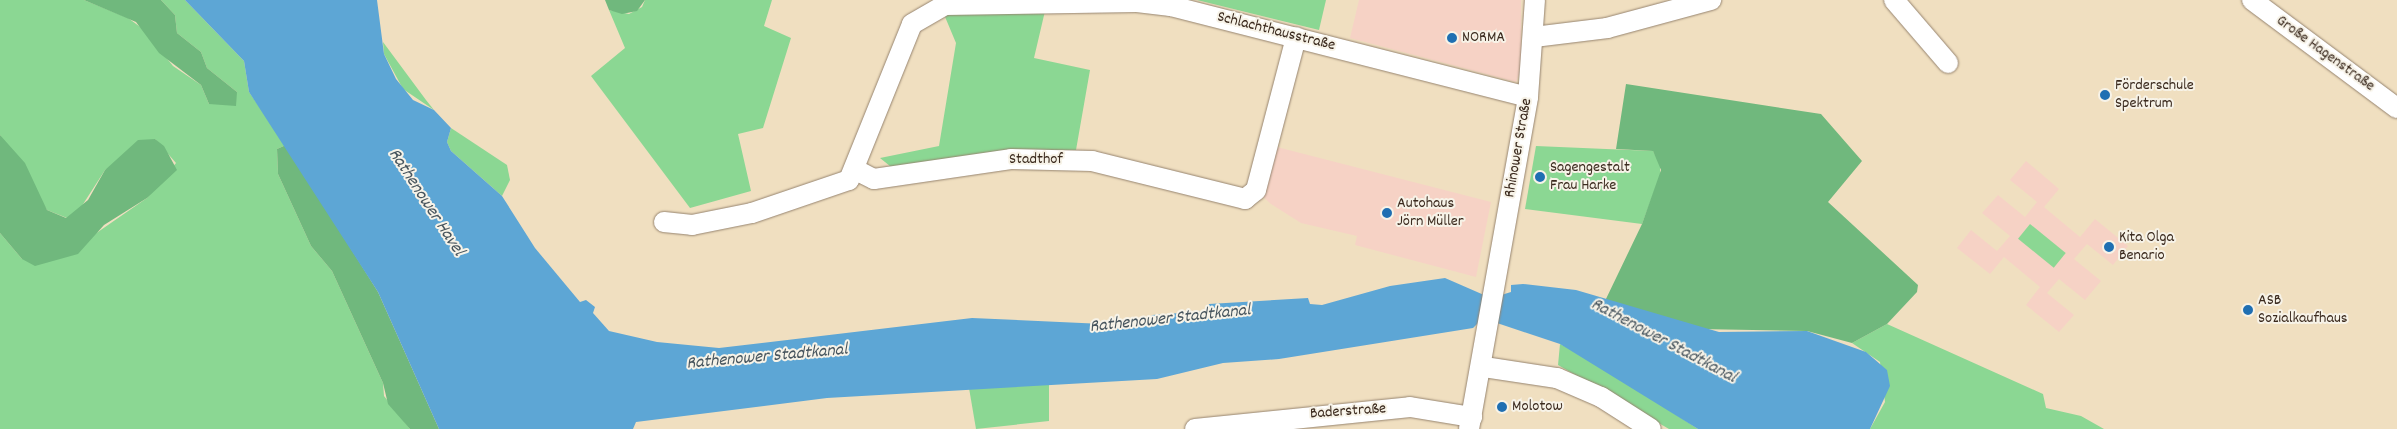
<!DOCTYPE html>
<meta charset="utf-8">
<style>
body{margin:0}
#map{position:relative;width:2397px;height:429px;overflow:hidden;background:#f0dfc0;font-family:Dekko,sans-serif}
div>[style]{position:absolute}
.built>*{inset:0;background:#f6d2c5}
.green>*{inset:0;background:#8bd793;transform-origin:0 0}
.forest>*{inset:0;background:#70b87d}
.water>*{inset:0;background:#5da6d5}
.roads{filter:drop-shadow(0 0 1px #96846f) drop-shadow(0 0 1px #96846f)}
.minor>*{height:20px;margin:-10px;padding:0 10px;transform-origin:10px;border-radius:10px;background:#fff}
.dots>*{width:14px;height:14px;translate:-50% -50%;box-sizing:border-box;border:2px solid #f7f3e8;border-radius:50%}
span{translate:-50% -50%;white-space:nowrap;text-align:center;line-height:1.15;-webkit-text-stroke:4px #f7f3e8;paint-order:stroke}
.street-label{font-size:16px;color:#3b2a1e}
.poi-label{font-size:16px;color:#3b2a1e}
.left{translate:0 -50%;text-align:left}
.water-label{font-size:18px;color:#47555e;font-style:italic}
</style>
<div id="map">
<div class="built">
<div style="clip-path:polygon(1359px 0,1521px 0,1521px 70px,1516px 82px,1350px 38px)"></div>
<div style="clip-path:polygon(1273px 146px,1491px 202px,1476px 277px,1355px 245px,1357px 236px,1301px 223px,1271px 204px,1260px 194px)"></div>
<div style="clip-path:polygon(2026px 161px,2059px 189px,2044px 207px,2080px 237px,2095px 219px,2128px 246px,2113px 265px,2087px 244px,2074px 259px,2101px 281px,2085px 300px,2059px 279px,2047px 293px,2074px 315px,2059px 332px,2026px 305px,2040px 287px,2004px 257px,1990px 274px,1957px 248px,1971px 230px,1997px 251px,2010px 236px,1982px 213px,1998px 195px,2025px 217px,2037px 202px,2010px 180px)"></div>
</div>
<div class="green">
<div style="clip-path:polygon(0 0,84px 0,128px 18px,143px 29px,173px 66px,201px 85px,209px 104px,237px 92px,207px 68px,201px 52px,177px 33px,175px 15px,161px 0,185px 0,244px 61px,249px 92px,286px 145px,277px 149px,278px 174px,311px 246px,332px 271px,383px 383px,384px 396px,410px 429px,0 429px,0 233px,22px 259px,95px 234px,147px 198px,176px 163px,155px 139px,105px 170px,78px 212px,67px 218px,47px 210px,0 135px)"></div>
<div style="clip-path:polygon(645px 0,772px 0,764px 26px,791px 38px,763px 128px,738px 134px,751px 191px,690px 208px,591px 76px,625px 48px,609px 10px,629px 14px,642px 7px)"></div>
<div style="clip-path:polygon(1197px 0,1326px 0,1319px 30px)"></div>
<div style="clip-path:polygon(1045px 11px,1034px 58px,1090px 70px,1076px 150px,1010px 150px,895px 170px,880px 158px,939px 146px,956px 43px,943px 12px)"></div>
<div style="clip-path:polygon(383px 42px,426px 100px,434px 110px,403px 89px,384px 54px)"></div>
<div style="clip-path:polygon(451px 128px,507px 165px,510px 180px,502px 196px,451px 151px,447px 142px)"></div>
<div style="clip-path:polygon(1536px 146px,1653px 151px,1660px 164px,1660px 176px,1642px 224px,1525px 209px)"></div>
<div style="left:2030px;top:224px;width:46px;height:19px;rotate:39deg"></div>
<div style="clip-path:polygon(1887px 324px,2043px 394px,2046px 408px,2081px 416px,2104px 429px,1870px 429px,1885px 402px,1880px 362px,1852px 343px)"></div>
<div style="clip-path:polygon(1560px 344px,1592px 360px,1698px 429px,1669px 429px,1558px 365px)"></div>
<div style="clip-path:polygon(1049px 383px,1049px 421px,976px 429px,969px 388px)"></div>
</div>
<div class="forest">
<div style="clip-path:polygon(84px 0,161px 0,175px 15px,177px 33px,201px 52px,207px 68px,237px 92px,236px 106px,209px 104px,201px 85px,159px 53px,136px 22px)"></div>
<div style="clip-path:polygon(605px 0,645px 0,637px 11px,622px 14px,609px 10px)"></div>
<div style="clip-path:polygon(1626px 84px,1821px 114px,1862px 161px,1828px 202px,1918px 285px,1917px 292px,1887px 324px,1852px 343px,1807px 331px,1698px 329px,1605px 301px,1642px 224px,1661px 170px,1653px 151px,1616px 149px)"></div>
<div style="clip-path:polygon(0 135px,25px 163px,47px 210px,66px 218px,88px 200px,105px 170px,138px 140px,155px 139px,164px 146px,177px 170px,147px 198px,104px 225px,78px 254px,35px 266px,22px 259px,0 233px)"></div>
<div style="clip-path:polygon(286px 145px,378px 292px,439px 429px,410px 429px,388px 404px,383px 383px,332px 271px,311px 246px,278px 174px,277px 149px)"></div>
</div>
<div class="water">
<div style="clip-path:polygon(185px 0,377px 0,384px 54px,396px 79px,413px 100px,434px 110px,451px 128px,447px 142px,451px 151px,502px 196px,535px 248px,580px 302px,586px 300px,595px 307px,593px 313px,609px 331px,657px 342px,719px 348px,972px 318px,1147px 326px,1152px 315px,1207px 311px,1209px 304px,1308px 298px,1310px 304px,1322px 305px,1390px 286px,1445px 278px,1484px 295px,1498px 296px,1511px 292px,1511px 285px,1523px 284px,1576px 290px,1719px 332px,1807px 331px,1866px 352px,1887px 370px,1890px 386px,1870px 429px,1698px 429px,1560px 344px,1497px 323px,1478px 323px,1473px 328px,1279px 359px,1223px 363px,1157px 379px,827px 398px,636px 422px,633px 429px,439px 429px,378px 292px,249px 92px,244px 61px)"></div>
</div>
<div class="roads">
<div class="minor">
<div style="left:1894px;top:0;width:83px;rotate:49.4deg"></div>
<div style="left:2252px;top:0;width:181px;rotate:36.7deg"></div>
<div style="left:1534px;top:37px;width:74px;rotate:-7deg"></div>
<div style="left:1607px;top:28px;width:108px;rotate:-15.1deg"></div>
<div style="left:856px;top:170px;width:20px;rotate:27deg"></div>
<div style="left:874px;top:179px;width:138px;rotate:-8.3deg"></div>
<div style="left:1011px;top:159px;width:81px;rotate:1.4deg"></div>
<div style="left:1092px;top:161px;width:158px;rotate:13.9deg"></div>
<div style="left:1245px;top:199px;width:14px;rotate:-39deg"></div>
<div style="left:1256px;top:190px;width:158px;rotate:-75.3deg"></div>
<div style="left:664px;top:222px;width:28px;rotate:6deg"></div>
<div style="left:692px;top:225px;width:61px;rotate:-11.3deg"></div>
<div style="left:752px;top:213px;width:102px;rotate:-18.8deg"></div>
<div style="left:849px;top:180px;width:168px;rotate:-68deg"></div>
<div style="left:912px;top:24px;width:38px;rotate:-30deg"></div>
<div style="left:945px;top:5px;width:192px;rotate:-0.9deg"></div>
<div style="left:1137px;top:2px;width:34px;rotate:7deg"></div>
<div style="left:1171px;top:6px;width:368px;rotate:14.3deg"></div>
<div style="left:1484px;top:367px;width:74px;rotate:8.6deg"></div>
<div style="left:1557px;top:378px;width:48px;rotate:23.4deg"></div>
<div style="left:1601px;top:397px;width:59px;rotate:32.6deg"></div>
<div style="left:1195px;top:429px;width:216px;rotate:-5.8deg"></div>
<div style="left:1410px;top:407px;width:63px;rotate:9.2deg"></div>
<div style="left:1469px;top:429px;width:337px;rotate:-79.9deg"></div>
<div style="left:1528px;top:97px;width:97px;rotate:-85.9deg"></div>
</div>
</div>
<div class="dots">
<div style="left:1452px;top:38px;background:#1f6fb2"></div>
<div style="left:2105px;top:95px;background:#1f6fb2"></div>
<div style="left:1540px;top:177px;background:#1f6fb2"></div>
<div style="left:1387px;top:213px;background:#1f6fb2"></div>
<div style="left:2109px;top:247px;background:#1f6fb2"></div>
<div style="left:2248px;top:310px;background:#1f6fb2"></div>
<div style="left:1502px;top:407px;background:#1f6fb2"></div>
</div>
<div class="street-label">
<span style="left:1276px;top:32px;rotate:14deg">Schlachthausstraße</span>
<span style="left:2325px;top:54px;rotate:36deg">Große Hagenstraße</span>
<span style="left:1519px;top:148px;rotate:-80deg">Rhinower Straße</span>
<span style="left:1036px;top:160px">Stadthof</span>
<span style="left:1348px;top:412px;rotate:-4deg">Baderstraße</span>
</div>
<div class="poi-label">
<span class="left" style="left:1462px;top:38px">NORMA</span>
<span class="left" style="left:2115px;top:95px">Förderschule<br>Spektrum</span>
<span class="left" style="left:1550px;top:177px">Sagengestalt<br>Frau Harke</span>
<span class="left" style="left:1397px;top:213px">Autohaus<br>Jörn Müller</span>
<span class="left" style="left:2119px;top:247px">Kita Olga<br>Benario</span>
<span class="left" style="left:2258px;top:310px">ASB<br>Sozialkaufhaus</span>
<span class="left" style="left:1512px;top:407px">Molotow</span>
</div>
<div class="water-label">
<span style="left:425px;top:203px;rotate:57deg">Rathenower Havel</span>
<span style="left:1170px;top:320px;rotate:-6deg">Rathenower Stadtkanal</span>
<span style="left:1663px;top:342px;rotate:28deg">Rathenower Stadtkanal</span>
<span style="left:767px;top:358px;rotate:-5deg">Rathenower Stadtkanal</span>
</div>
</div>
